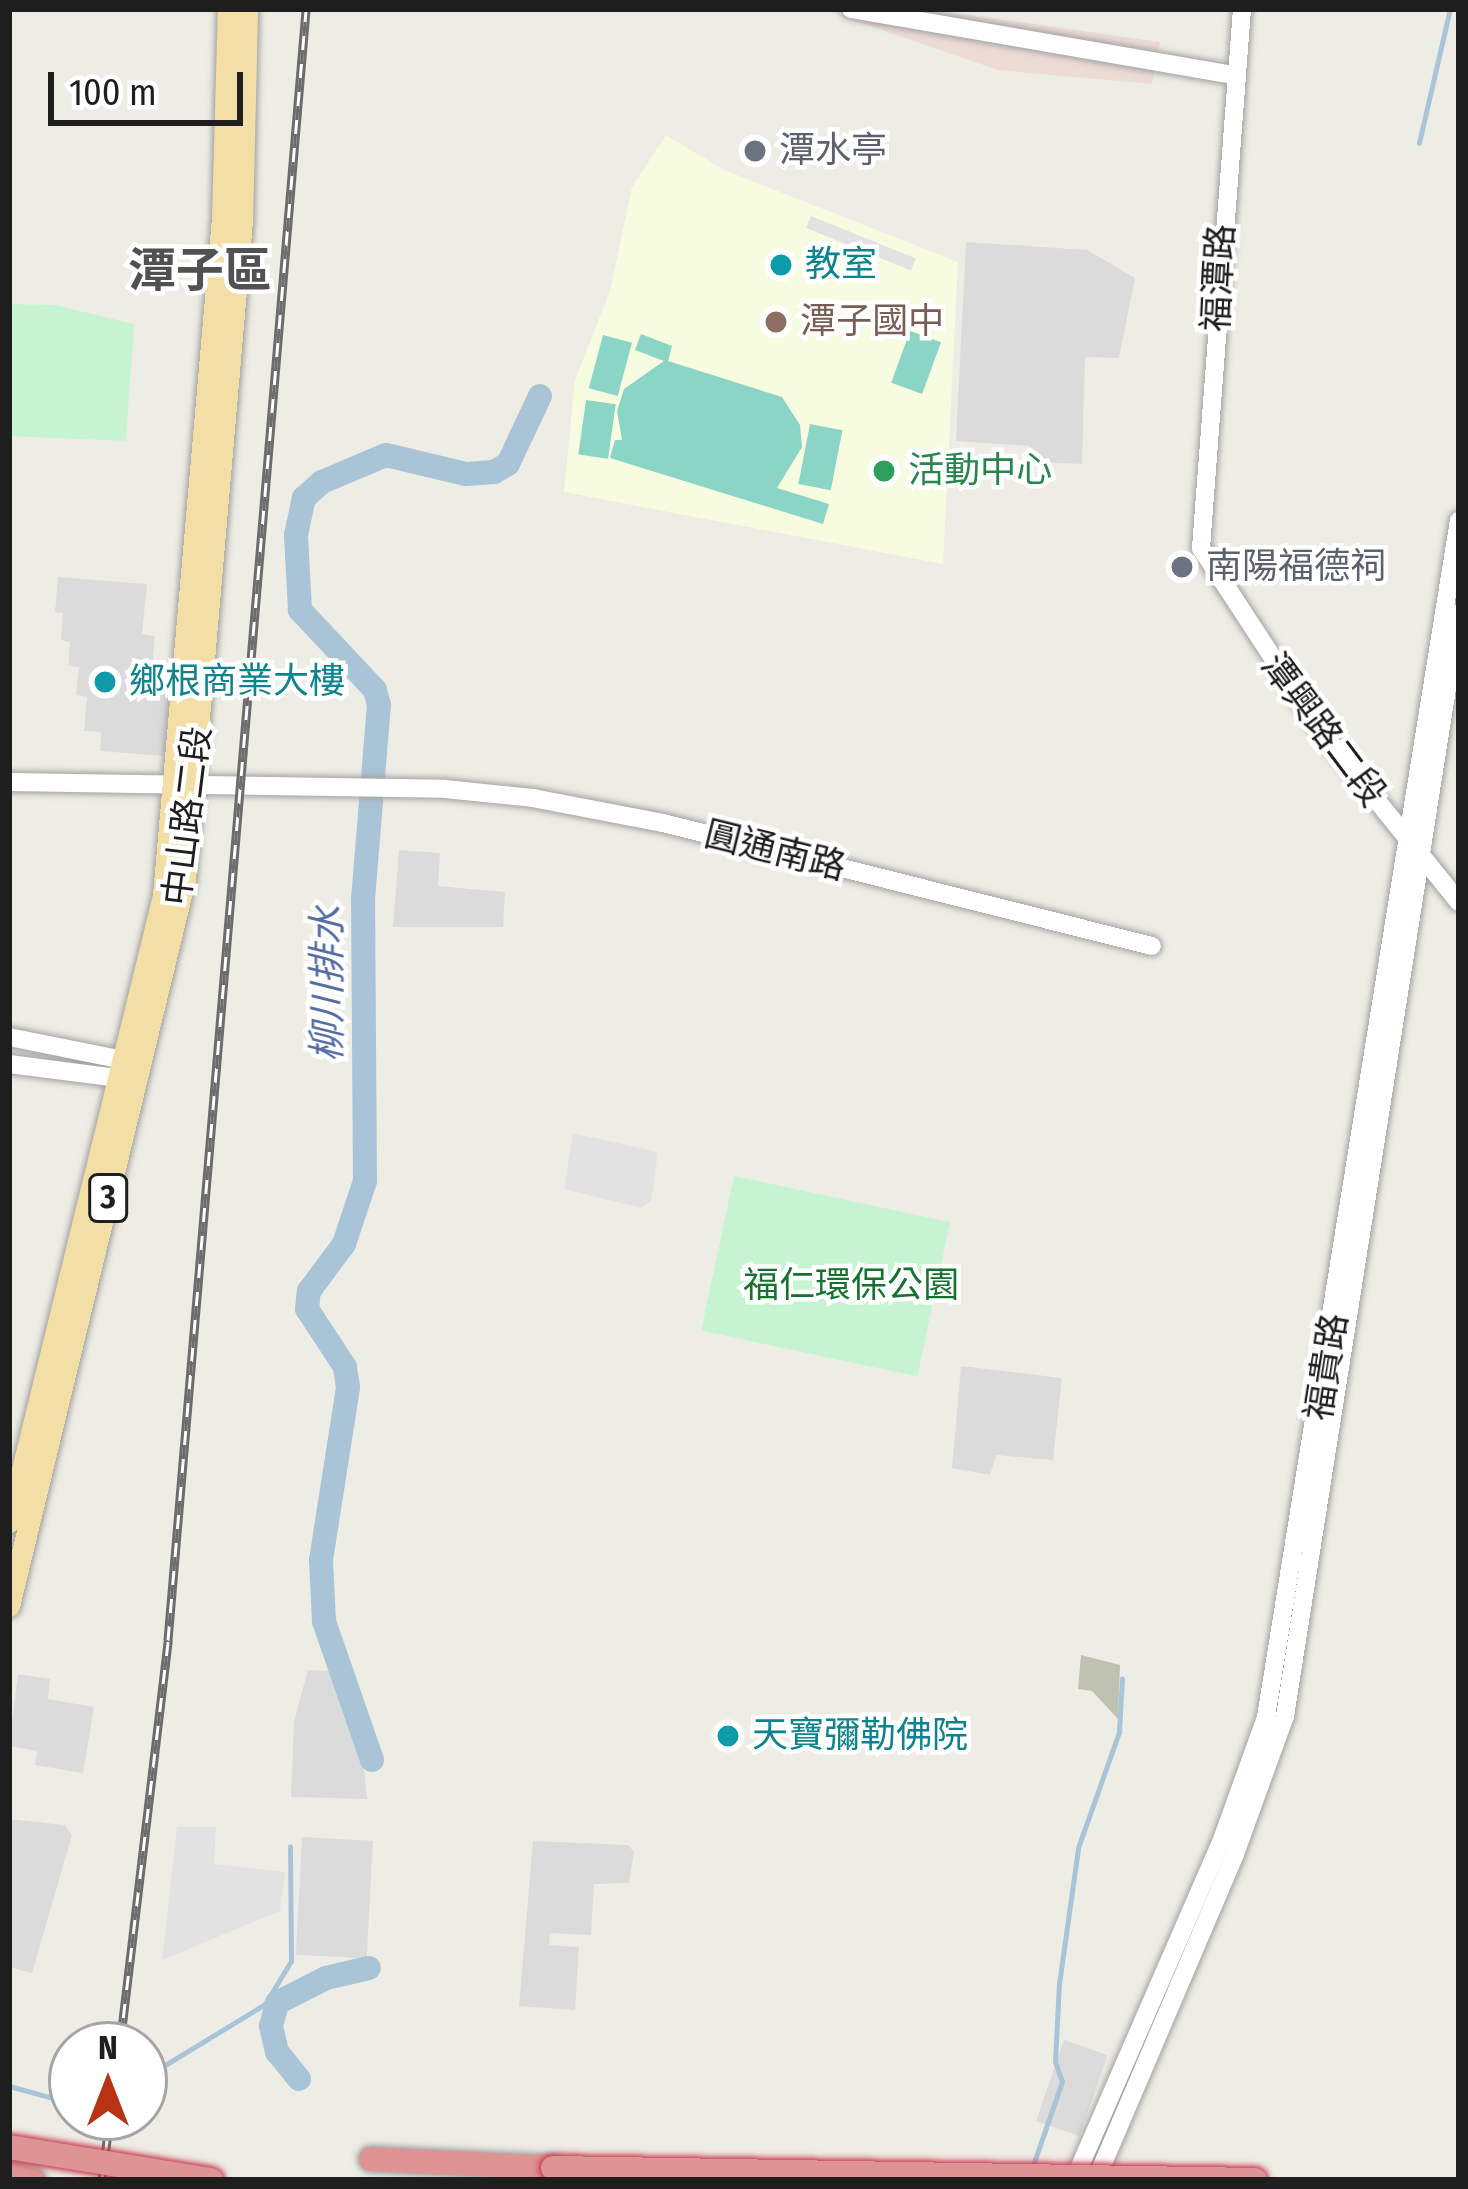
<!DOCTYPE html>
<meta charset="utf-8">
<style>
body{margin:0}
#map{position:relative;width:1468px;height:2189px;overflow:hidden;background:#eeede5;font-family:"Fira Sans Condensed","Noto Sans TC",sans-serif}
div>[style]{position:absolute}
.residential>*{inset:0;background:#dcdbdb;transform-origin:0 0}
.commercial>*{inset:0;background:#eddbd6}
.education>*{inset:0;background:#f7fce0}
.construction>*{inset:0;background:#bfc2b1}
.park>*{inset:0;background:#c6f4d2;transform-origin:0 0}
.pitch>*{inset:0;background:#8ad5c6;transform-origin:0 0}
.parking>*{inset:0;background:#e2e2e2;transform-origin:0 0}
.stream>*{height:4.5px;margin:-2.25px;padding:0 2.25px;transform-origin:2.25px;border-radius:2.25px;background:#a9c4d7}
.river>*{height:24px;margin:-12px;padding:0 12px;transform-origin:12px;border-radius:12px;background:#a9c4d7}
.roads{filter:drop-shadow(0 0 3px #a2a2a2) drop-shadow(0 0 3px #a2a2a2)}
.minor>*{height:18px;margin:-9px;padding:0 9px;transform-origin:9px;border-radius:9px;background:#fff}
.major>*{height:21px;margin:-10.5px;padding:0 10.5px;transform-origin:10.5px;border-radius:10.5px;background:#f3dfa5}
.highway>*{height:24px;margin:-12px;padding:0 12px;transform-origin:12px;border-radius:12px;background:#de9494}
.rail>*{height:9px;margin-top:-4.5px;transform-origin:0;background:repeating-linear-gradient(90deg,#fff 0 14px,#6c6c6c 0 28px);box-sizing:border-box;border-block:3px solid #6c6c6c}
.bridges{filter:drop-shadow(0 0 3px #c8354d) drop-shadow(0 0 3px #c8354d)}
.highway-bridge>*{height:24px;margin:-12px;padding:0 12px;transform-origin:12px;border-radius:12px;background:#de9494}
.dots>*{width:33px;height:33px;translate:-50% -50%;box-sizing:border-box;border:6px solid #fff;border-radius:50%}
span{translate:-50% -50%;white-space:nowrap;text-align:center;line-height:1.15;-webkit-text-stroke:9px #fff;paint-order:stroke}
.shield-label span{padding:3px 9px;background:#fff;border:3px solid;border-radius:9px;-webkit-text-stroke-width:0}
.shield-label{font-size:33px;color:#1e1e1e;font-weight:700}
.worship-label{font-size:36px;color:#5b616d}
.left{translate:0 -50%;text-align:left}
.culture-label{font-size:36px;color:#0d838f}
.street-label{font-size:36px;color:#1e1e1e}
.education-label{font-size:36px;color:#785e54}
.leisure-label{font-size:36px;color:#27864d}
.park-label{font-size:36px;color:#16722f}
.water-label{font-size:39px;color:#546da4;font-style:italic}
.district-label{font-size:48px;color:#515151;font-weight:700}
.frame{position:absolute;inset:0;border:12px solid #1e1e1e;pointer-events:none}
.north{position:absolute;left:48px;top:2021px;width:120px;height:120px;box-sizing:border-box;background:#fff;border:3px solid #a5a5a5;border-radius:50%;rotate:0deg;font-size:33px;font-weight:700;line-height:48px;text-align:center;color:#1e1e1e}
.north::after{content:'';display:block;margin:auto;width:42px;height:54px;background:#b83214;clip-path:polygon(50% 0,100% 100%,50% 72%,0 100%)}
.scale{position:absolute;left:48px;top:72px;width:195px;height:54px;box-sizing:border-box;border:6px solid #1e1e1e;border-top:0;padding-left:15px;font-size:36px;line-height:42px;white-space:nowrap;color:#1e1e1e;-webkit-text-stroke:9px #fff;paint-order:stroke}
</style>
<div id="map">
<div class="residential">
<div style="clip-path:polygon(966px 242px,1087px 250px,1135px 278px,1119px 358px,1085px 357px,1082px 464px,1037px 462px,1029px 446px,956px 441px)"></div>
<div style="clip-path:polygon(58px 577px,147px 584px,142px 634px,155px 636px,150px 689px,169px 691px,164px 756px,100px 751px,101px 732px,84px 731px,87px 697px,76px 695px,79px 667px,68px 666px,70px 642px,61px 640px,63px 613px,55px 612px)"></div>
<div style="clip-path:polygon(399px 850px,440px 853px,438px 886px,505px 892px,503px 927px,393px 927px)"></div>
<div style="clip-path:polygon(961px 1366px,1062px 1378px,1053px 1460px,996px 1455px,990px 1475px,952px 1468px)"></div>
<div style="clip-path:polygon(308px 1670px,336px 1671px,347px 1695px,348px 1724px,360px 1727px,367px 1799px,291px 1797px,294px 1721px)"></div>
<div style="clip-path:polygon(18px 1674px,50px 1679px,48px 1699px,94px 1707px,83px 1773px,35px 1765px,37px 1751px,9px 1746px)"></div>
<div style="clip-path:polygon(9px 1819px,64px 1825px,72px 1835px,32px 1973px,9px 1967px)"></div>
<div style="left:302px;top:1837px;width:71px;height:118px;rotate:3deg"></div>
<div style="clip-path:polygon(533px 1841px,628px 1845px,634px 1852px,629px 1883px,594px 1884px,591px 1935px,550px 1933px,549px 1945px,579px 1947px,575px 2010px,519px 2006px)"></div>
<div style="left:1064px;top:2040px;width:46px;height:86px;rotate:19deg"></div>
</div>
<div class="commercial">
<div style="clip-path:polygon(820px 9px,927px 9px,1160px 42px,1152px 84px,998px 70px)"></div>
</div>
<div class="education">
<div style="clip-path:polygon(666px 135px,724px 170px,958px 262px,943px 564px,564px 492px,575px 380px,610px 291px,632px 187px)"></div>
</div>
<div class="construction">
<div style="clip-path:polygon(1081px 1655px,1120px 1665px,1118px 1719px,1092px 1691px,1078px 1689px)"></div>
</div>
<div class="park">
<div style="clip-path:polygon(9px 304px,55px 305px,134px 324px,126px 441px,9px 436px)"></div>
<div style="left:734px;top:1176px;width:221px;height:158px;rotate:12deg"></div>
</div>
<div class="pitch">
<div style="left:910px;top:331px;width:33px;height:55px;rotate:20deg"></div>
<div style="clip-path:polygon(641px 334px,672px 346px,668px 361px,782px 397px,800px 425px,802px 447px,777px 488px,829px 504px,823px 524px,610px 458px,615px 440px,622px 440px,617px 411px,624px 389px,664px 361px,635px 350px)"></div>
<div style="left:603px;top:335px;width:30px;height:55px;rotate:15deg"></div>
<div style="left:586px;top:400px;width:30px;height:55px;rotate:8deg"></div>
<div style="left:810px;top:424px;width:33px;height:61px;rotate:11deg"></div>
</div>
<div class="parking">
<div style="left:811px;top:216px;width:113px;height:13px;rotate:22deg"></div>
<div style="clip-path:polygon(573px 1133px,658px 1152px,651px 1201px,641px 1208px,564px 1189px)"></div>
<div style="clip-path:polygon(177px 1827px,216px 1827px,214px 1864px,285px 1872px,280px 1911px,162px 1960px)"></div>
</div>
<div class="stream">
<div style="left:1419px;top:143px;width:138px;rotate:-77deg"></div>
<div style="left:144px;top:2078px;width:142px;rotate:-31.4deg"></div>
<div style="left:265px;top:2004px;width:50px;rotate:-58.8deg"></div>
<div style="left:291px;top:1961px;width:114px;rotate:-90.5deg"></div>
<div style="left:9px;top:2086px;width:65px;rotate:15.1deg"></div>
<div style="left:1032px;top:2168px;width:91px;rotate:-70.8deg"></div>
<div style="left:1062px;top:2082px;width:21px;rotate:-109deg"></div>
<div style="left:1055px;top:2062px;width:78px;rotate:-87.1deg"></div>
<div style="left:1059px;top:1984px;width:137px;rotate:-82deg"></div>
<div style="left:1078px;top:1848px;width:123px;rotate:-70.5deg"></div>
<div style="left:1119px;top:1732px;width:53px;rotate:-86.8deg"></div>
</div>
<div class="river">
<div style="left:372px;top:1760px;width:147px;rotate:-109.1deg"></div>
<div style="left:324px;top:1621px;width:61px;rotate:-92.8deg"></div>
<div style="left:321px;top:1560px;width:175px;rotate:-81.1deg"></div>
<div style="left:348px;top:1387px;width:20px;rotate:-99deg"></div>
<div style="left:345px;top:1367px;width:69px;rotate:-123.2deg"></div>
<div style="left:307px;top:1309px;width:18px;rotate:-84deg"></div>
<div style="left:309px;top:1291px;width:59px;rotate:-53.3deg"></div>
<div style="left:344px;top:1244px;width:66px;rotate:-71.6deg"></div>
<div style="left:365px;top:1181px;width:282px;rotate:-90.4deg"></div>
<div style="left:363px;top:899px;width:195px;rotate:-85.3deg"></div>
<div style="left:379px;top:705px;width:16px;rotate:-105deg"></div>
<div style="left:375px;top:690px;width:110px;rotate:-133.2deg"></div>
<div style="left:300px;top:610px;width:75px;rotate:-93.1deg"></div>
<div style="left:296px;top:535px;width:38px;rotate:-78deg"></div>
<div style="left:304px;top:498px;width:24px;rotate:-42deg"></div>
<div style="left:322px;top:482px;width:69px;rotate:-22.9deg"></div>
<div style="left:386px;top:455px;width:82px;rotate:13.4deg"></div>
<div style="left:466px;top:474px;width:28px;rotate:-4deg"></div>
<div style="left:494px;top:472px;width:16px;rotate:-30deg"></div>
<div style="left:508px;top:464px;width:75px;rotate:-64.8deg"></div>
<div style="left:299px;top:2079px;width:35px;rotate:-129deg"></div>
<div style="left:277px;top:2052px;width:27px;rotate:-103deg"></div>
<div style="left:271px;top:2026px;width:24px;rotate:-75deg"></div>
<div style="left:277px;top:2003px;width:55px;rotate:-27deg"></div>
<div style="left:326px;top:1978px;width:44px;rotate:-13.1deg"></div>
</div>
<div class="roads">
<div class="minor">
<div style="left:851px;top:9px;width:387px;rotate:9.8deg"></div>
<div style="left:1242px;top:9px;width:541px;rotate:94.35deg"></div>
<div style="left:1201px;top:548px;width:217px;rotate:56.8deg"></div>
<div style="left:1320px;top:730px;width:221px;rotate:51.1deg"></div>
<div style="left:9px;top:782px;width:436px;rotate:0.9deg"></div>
<div style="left:445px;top:789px;width:88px;rotate:5.8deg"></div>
<div style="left:533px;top:798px;width:132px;rotate:10.9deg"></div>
<div style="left:663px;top:823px;width:504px;rotate:14.12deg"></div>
<div style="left:9px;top:1037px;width:116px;rotate:11.4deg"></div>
<div style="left:9px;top:1064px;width:111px;rotate:7.3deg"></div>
<div style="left:1074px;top:2180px;width:365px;rotate:-66.5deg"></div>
<div style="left:1220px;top:1845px;width:136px;rotate:-70.2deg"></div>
<div style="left:1266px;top:1717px;width:1212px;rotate:-80.84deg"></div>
<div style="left:1096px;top:2180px;width:354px;rotate:-66.9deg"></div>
<div style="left:1235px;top:1854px;width:147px;rotate:-70.1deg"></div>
<div style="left:1285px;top:1716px;width:1117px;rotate:-81.04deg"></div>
</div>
<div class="major">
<div style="left:9px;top:1522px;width:646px;rotate:-76.2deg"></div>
<div style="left:163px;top:895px;width:680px;rotate:-85.02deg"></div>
<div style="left:222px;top:218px;width:209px;rotate:-88.4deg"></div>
<div style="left:9px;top:1606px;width:748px;rotate:-76.39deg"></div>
<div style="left:185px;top:879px;width:660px;rotate:-85.05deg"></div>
<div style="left:242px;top:221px;width:212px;rotate:-88.6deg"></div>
</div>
<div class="highway">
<div style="left:371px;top:2159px;width:182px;rotate:2.8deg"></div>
<div style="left:9px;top:2174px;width:25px;rotate:14deg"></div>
</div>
</div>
<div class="rail">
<div style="left:120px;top:2045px;width:408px;rotate:-83.2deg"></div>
<div style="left:168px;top:1640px;width:1637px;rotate:-85.16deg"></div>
<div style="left:102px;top:2180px;width:64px;rotate:-82.8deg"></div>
</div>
<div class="bridges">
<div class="highway-bridge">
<div style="left:9px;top:2147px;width:205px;rotate:9.3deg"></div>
<div style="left:553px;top:2168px;width:702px;rotate:0.98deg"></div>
</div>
</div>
<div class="dots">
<div style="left:755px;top:151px;background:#6b7280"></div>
<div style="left:781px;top:265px;background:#0f9aa8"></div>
<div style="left:776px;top:322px;background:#8d6e63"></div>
<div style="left:884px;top:471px;background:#2e9e5b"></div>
<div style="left:1182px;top:567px;background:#6b7280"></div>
<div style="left:105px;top:682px;background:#0f9aa8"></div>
<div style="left:728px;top:1736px;background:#0f9aa8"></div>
</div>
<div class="shield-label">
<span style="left:108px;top:1198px">3</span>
</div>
<div class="worship-label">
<span class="left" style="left:779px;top:151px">潭水亭</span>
<span class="left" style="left:1206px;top:567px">南陽福德祠</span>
</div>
<div class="culture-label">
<span class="left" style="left:805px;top:265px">教室</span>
<span class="left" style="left:129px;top:682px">鄉根商業大樓</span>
<span class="left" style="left:752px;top:1736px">天寶彌勒佛院</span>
</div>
<div class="street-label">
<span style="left:1219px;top:278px;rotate:-87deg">福潭路</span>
<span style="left:1323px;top:730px;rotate:53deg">潭興路二段</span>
<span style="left:188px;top:816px;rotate:-83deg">中山路二段</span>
<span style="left:775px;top:851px;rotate:14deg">圓通南路</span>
<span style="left:1327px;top:1367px;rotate:-81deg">福貴路</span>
</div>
<div class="education-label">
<span class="left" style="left:800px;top:322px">潭子國中</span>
</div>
<div class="leisure-label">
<span class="left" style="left:908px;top:471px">活動中心</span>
</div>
<div class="park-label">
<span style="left:851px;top:1286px">福仁環保公園</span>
</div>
<div class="water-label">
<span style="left:328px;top:984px;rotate:-90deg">柳川排水</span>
</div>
<div class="district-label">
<span style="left:200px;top:272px">潭子區</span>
</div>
<div class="frame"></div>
<div class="north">N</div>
<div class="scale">100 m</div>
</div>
